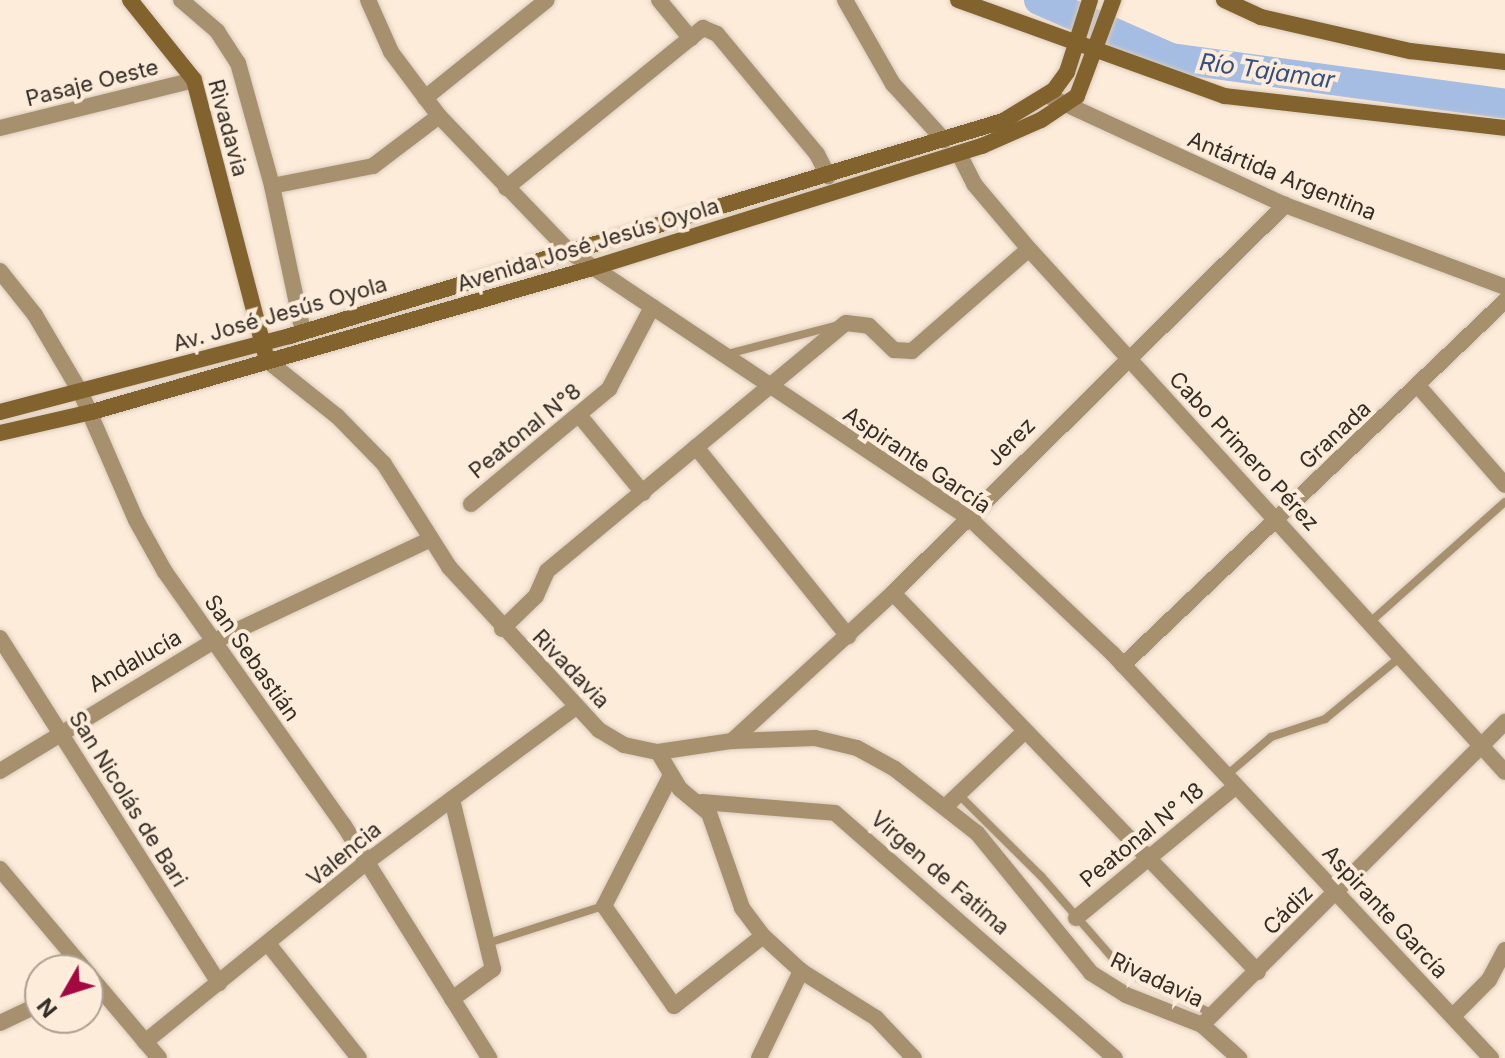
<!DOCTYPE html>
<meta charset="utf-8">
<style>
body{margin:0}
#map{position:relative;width:1505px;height:1058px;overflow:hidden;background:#fdecda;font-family:Inter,sans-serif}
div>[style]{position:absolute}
.river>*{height:30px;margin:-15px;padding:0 15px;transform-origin:15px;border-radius:15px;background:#a6bde3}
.roads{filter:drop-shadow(0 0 2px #d9caba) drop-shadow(0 0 2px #d9caba)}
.lane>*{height:8px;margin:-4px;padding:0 4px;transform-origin:4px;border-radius:4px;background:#a6906e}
.street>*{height:16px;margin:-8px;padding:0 8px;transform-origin:8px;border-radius:8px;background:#a6906e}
.secondary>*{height:16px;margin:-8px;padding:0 8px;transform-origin:8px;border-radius:8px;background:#82622d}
span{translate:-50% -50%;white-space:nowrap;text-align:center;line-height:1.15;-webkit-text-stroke:8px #fdecda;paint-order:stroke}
.street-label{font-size:22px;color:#342e27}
.water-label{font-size:24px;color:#334f81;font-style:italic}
.north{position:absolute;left:24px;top:954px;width:80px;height:80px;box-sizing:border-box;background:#fdecda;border:2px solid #ada092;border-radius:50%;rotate:231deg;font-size:22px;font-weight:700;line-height:32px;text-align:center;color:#342e27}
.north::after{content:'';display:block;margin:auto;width:28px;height:36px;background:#a30840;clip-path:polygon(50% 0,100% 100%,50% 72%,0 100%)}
</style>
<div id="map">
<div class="river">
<div style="left:1039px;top:0;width:144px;rotate:23.7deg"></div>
<div style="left:1171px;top:58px;width:337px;rotate:7.8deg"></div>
</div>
<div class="roads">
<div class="lane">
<div style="left:727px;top:354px;width:115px;rotate:-14.6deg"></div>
<div style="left:1369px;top:623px;width:182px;rotate:-41.7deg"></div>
<div style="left:1227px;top:775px;width:58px;rotate:-40.8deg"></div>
<div style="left:1271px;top:737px;width:57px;rotate:-18.4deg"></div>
<div style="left:1325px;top:719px;width:96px;rotate:-39.5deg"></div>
<div style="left:958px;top:794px;width:117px;rotate:44.7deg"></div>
<div style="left:1041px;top:876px;width:123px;rotate:48.9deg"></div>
<div style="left:1122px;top:969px;width:102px;rotate:26.3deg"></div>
<div style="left:488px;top:943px;width:121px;rotate:-17.8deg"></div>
</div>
<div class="street">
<div style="left:181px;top:0;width:48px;rotate:40.7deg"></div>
<div style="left:217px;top:31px;width:38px;rotate:57deg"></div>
<div style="left:238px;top:63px;width:128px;rotate:74.5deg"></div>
<div style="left:272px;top:186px;width:149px;rotate:78deg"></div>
<div style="left:368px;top:0;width:57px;rotate:66.1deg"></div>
<div style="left:391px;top:52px;width:80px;rotate:53.1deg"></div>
<div style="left:439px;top:116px;width:189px;rotate:46.1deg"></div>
<div style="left:570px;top:252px;width:478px;rotate:33.7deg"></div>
<div style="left:968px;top:517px;width:198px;rotate:43.4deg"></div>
<div style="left:1112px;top:653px;width:555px;rotate:46.9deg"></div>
<div style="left:659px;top:0;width:50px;rotate:50.6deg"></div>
<div style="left:845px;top:0;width:97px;rotate:60.3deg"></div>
<div style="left:893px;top:84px;width:76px;rotate:47.7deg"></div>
<div style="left:1046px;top:95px;width:263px;rotate:24.7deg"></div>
<div style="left:1285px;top:205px;width:235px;rotate:20.4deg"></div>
<div style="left:425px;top:98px;width:156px;rotate:-38.8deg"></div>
<div style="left:0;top:128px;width:200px;rotate:-13.9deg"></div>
<div style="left:959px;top:154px;width:34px;rotate:63deg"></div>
<div style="left:974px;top:184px;width:85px;rotate:49.8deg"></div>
<div style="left:1029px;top:249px;width:707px;rotate:47.69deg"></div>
<div style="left:272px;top:186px;width:103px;rotate:-11.2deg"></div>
<div style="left:373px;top:166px;width:83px;rotate:-37.1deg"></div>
<div style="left:506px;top:188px;width:254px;rotate:-39.1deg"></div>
<div style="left:703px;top:28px;width:15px;rotate:23deg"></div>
<div style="left:717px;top:34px;width:156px;rotate:50.2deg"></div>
<div style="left:817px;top:154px;width:25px;rotate:63deg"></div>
<div style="left:0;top:271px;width:56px;rotate:51.5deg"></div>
<div style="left:35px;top:315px;width:91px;rotate:59.5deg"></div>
<div style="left:81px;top:393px;width:138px;rotate:66.6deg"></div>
<div style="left:136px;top:520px;width:60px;rotate:60.9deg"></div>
<div style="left:165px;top:572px;width:309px;rotate:54.8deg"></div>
<div style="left:343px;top:824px;width:276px;rotate:58deg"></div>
<div style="left:269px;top:362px;width:87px;rotate:38.5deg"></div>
<div style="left:337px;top:416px;width:67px;rotate:45.6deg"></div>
<div style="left:384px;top:464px;width:122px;rotate:57.7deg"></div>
<div style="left:449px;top:567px;width:222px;rotate:47.4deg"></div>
<div style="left:599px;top:730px;width:29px;rotate:31deg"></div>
<div style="left:624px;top:745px;width:35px;rotate:12deg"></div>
<div style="left:658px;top:752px;width:75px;rotate:-8.5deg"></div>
<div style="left:732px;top:741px;width:83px;rotate:-2.1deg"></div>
<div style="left:815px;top:738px;width:43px;rotate:13.4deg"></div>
<div style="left:857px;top:748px;width:43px;rotate:28.9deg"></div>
<div style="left:895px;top:769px;width:104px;rotate:38deg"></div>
<div style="left:977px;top:833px;width:181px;rotate:50.8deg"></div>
<div style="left:1091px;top:973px;width:41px;rotate:32.2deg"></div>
<div style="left:1126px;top:995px;width:82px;rotate:21.5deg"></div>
<div style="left:1202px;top:1025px;width:50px;rotate:41.7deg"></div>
<div style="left:1419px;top:387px;width:130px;rotate:48.7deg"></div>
<div style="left:579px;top:415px;width:101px;rotate:50.6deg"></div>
<div style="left:696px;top:447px;width:243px;rotate:51.2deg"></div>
<div style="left:471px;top:504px;width:180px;rotate:-39.8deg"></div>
<div style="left:609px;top:389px;width:93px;rotate:-62.3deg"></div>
<div style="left:893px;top:593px;width:526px;rotate:46.08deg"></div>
<div style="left:502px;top:629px;width:47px;rotate:-44.1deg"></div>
<div style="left:536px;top:596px;width:27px;rotate:-66deg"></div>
<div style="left:547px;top:571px;width:388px;rotate:-39.7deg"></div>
<div style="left:846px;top:323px;width:23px;rotate:7deg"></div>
<div style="left:869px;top:326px;width:35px;rotate:44deg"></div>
<div style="left:894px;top:350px;width:18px;rotate:3deg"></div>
<div style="left:912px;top:351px;width:155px;rotate:-41.1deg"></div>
<div style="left:0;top:638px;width:409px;rotate:57.6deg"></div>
<div style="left:1123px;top:665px;width:528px;rotate:-43.62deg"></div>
<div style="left:732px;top:741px;width:219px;rotate:-42.6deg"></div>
<div style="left:893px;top:593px;width:552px;rotate:-44.71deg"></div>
<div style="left:658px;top:752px;width:43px;rotate:59.3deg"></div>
<div style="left:680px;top:789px;width:38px;rotate:40deg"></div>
<div style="left:709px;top:813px;width:101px;rotate:70.8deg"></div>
<div style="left:742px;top:908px;width:35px;rotate:53deg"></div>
<div style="left:763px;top:936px;width:52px;rotate:42.6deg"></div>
<div style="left:801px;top:971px;width:89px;rotate:32.1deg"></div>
<div style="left:876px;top:1018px;width:55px;rotate:46.5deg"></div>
<div style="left:0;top:771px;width:248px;rotate:-31.3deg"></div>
<div style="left:212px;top:642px;width:240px;rotate:-25.2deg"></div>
<div style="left:670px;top:777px;width:145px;rotate:117.1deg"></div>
<div style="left:604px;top:906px;width:122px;rotate:55deg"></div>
<div style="left:674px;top:1006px;width:113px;rotate:-38.2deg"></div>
<div style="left:702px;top:802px;width:133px;rotate:4.7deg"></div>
<div style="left:835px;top:813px;width:372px;rotate:41.2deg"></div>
<div style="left:945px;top:807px;width:109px;rotate:-43.5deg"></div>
<div style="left:0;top:869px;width:132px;rotate:49.9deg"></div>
<div style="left:1076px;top:918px;width:207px;rotate:-39.5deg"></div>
<div style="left:269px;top:945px;width:144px;rotate:51.5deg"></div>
<div style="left:88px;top:974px;width:110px;rotate:49.8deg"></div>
<div style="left:452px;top:999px;width:51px;rotate:-36.2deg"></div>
<div style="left:493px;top:969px;width:175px;rotate:-103.6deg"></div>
<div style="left:1453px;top:1016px;width:51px;rotate:-45deg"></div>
<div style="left:1489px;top:980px;width:34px;rotate:-62deg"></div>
<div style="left:0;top:1023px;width:44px;rotate:-25.4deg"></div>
<div style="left:1202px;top:1025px;width:429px;rotate:-45deg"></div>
<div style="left:145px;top:1042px;width:287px;rotate:-39.1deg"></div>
<div style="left:368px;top:861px;width:259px;rotate:-36.5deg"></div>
<div style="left:759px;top:1058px;width:97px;rotate:-64.2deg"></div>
</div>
<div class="secondary">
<div style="left:130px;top:0;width:102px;rotate:51.3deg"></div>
<div style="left:194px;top:80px;width:282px;rotate:75.4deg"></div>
<div style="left:958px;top:0;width:284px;rotate:19.8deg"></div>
<div style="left:1225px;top:96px;width:282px;rotate:6.5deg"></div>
<div style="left:1224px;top:0;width:41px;rotate:24.7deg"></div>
<div style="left:1261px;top:17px;width:153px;rotate:12.9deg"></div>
<div style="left:1410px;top:51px;width:96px;rotate:6.6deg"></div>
<div style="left:0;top:412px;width:300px;rotate:-14.7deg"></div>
<div style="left:290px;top:336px;width:745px;rotate:-16.78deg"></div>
<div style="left:1003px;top:121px;width:60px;rotate:-31.3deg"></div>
<div style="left:1054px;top:90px;width:22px;rotate:-54deg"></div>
<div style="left:1067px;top:72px;width:76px;rotate:-72.3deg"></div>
<div style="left:0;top:433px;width:94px;rotate:-12.9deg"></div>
<div style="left:92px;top:412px;width:517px;rotate:-16.05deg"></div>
<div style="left:589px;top:269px;width:412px;rotate:-17.4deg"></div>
<div style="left:982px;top:146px;width:64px;rotate:-23.8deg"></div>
<div style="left:1041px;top:120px;width:43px;rotate:-33.7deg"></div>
<div style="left:1077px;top:96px;width:103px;rotate:-69.4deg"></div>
</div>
</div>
<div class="street-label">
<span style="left:92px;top:83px;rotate:-14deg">Pasaje Oeste</span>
<span style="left:228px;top:128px;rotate:75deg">Rivadavia</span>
<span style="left:1282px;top:176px;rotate:22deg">Antártida Argentina</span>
<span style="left:588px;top:245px;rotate:-17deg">Avenida José Jesús Oyola</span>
<span style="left:280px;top:314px;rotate:-16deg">Av. José Jesús Oyola</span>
<span style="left:525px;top:431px;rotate:-39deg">Peatonal N°8</span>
<span style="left:1335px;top:435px;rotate:-43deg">Granada</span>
<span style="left:1011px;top:442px;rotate:-45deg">Jerez</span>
<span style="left:1244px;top:451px;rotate:47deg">Cabo Primero Pérez</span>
<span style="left:917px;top:460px;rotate:34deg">Aspirante García</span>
<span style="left:252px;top:658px;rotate:55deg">San Sebastián</span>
<span style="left:135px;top:661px;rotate:-30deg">Andalucía</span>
<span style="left:571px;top:669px;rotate:46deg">Rivadavia</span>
<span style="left:128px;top:799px;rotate:58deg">San Nicolás de Bari</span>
<span style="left:1142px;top:835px;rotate:-39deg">Peatonal N° 18</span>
<span style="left:344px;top:854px;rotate:-39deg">Valencia</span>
<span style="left:940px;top:873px;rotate:41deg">Virgen de Fatima</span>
<span style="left:1288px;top:910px;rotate:-45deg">Cádiz</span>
<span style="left:1385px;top:912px;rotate:47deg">Aspirante García</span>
<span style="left:1157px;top:980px;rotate:25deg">Rivadavia</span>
</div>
<div class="water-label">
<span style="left:1267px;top:71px;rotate:8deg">Río Tajamar</span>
</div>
<div class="north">N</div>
</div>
